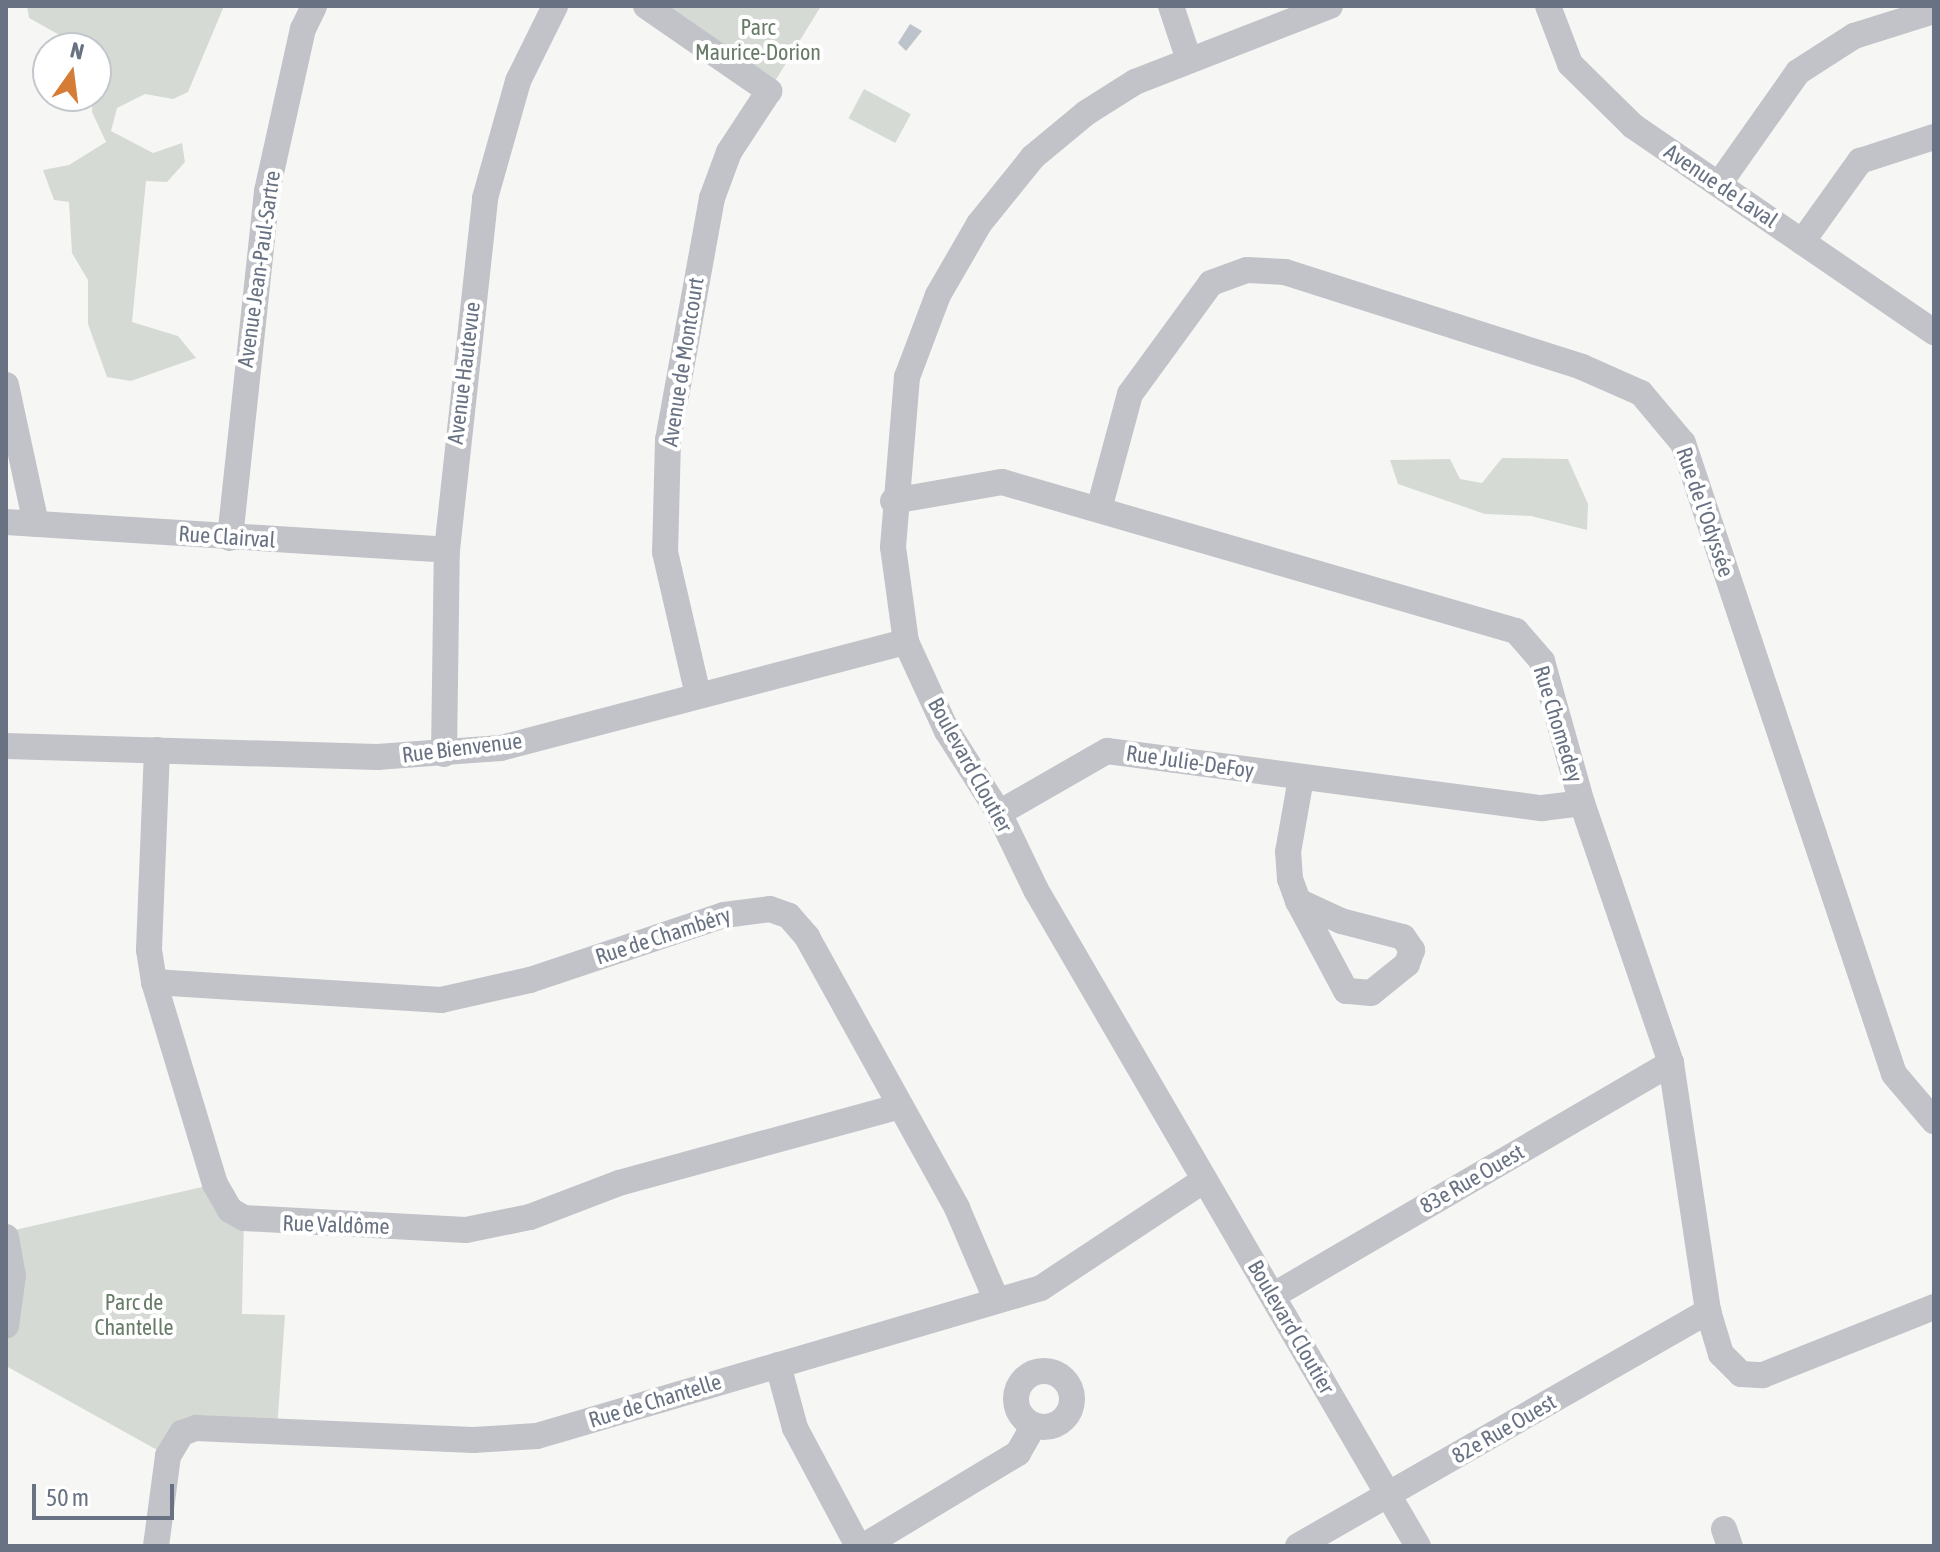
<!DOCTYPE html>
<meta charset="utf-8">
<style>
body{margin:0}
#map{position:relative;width:1940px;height:1552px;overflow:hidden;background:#f6f7f4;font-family:"Asap Condensed",sans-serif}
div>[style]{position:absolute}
.green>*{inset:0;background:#d5dbd4;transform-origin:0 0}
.water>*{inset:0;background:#bdc3ca}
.minor>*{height:26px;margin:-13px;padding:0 13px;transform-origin:13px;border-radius:13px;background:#c1c3c8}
.minor>.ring{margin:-13px;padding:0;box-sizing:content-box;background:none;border:26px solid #c1c3c8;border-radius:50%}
span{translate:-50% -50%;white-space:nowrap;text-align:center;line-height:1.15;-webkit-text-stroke:8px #fff;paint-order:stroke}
.park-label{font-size:22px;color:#677b67}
.street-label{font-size:22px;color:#687283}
.frame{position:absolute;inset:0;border:8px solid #687283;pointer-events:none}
.north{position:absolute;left:32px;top:32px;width:80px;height:80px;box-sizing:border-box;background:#fff;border:2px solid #c3c7cd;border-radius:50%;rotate:14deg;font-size:22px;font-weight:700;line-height:32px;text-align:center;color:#687283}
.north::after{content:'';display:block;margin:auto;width:28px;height:36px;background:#d57c36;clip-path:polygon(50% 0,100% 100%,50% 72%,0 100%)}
.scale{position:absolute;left:32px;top:1484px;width:142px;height:36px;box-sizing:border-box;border:4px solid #687283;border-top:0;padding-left:10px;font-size:24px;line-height:28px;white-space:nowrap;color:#687283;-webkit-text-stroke:6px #fff;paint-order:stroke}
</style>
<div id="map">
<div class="green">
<div style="clip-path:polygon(27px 6px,224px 6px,188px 92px,173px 99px,145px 94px,117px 108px,111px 131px,153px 153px,182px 143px,185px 162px,167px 182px,146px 181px,132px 322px,178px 336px,196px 358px,131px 381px,107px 377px,88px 324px,88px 280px,72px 253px,69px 202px,54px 200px,43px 170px,69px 165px,106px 142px,92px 112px,96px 48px,83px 48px,29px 18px)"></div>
<div style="clip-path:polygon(646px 6px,821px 6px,769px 91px)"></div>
<div style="left:864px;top:89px;width:53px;height:33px;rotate:28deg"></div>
<div style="clip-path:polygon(1502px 458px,1568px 459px,1588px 504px,1587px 530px,1531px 516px,1485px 514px,1398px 484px,1390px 460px,1450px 459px,1460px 479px,1482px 483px)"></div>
<div style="clip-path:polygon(215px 1184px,244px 1218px,242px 1314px,285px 1315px,277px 1430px,212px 1426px,168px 1456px,6px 1366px,6px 1232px)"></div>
</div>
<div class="water">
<div style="clip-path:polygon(910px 24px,922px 31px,906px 51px,898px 43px)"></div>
</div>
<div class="minor">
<div style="left:646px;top:6px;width:150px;rotate:34.6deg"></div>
<div style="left:769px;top:91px;width:73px;rotate:123.3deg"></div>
<div style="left:729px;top:152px;width:49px;rotate:110.3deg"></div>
<div style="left:712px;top:198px;width:246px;rotate:100.3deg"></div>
<div style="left:668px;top:440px;width:112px;rotate:91.5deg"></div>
<div style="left:665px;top:552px;width:147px;rotate:77deg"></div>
<div style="left:1171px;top:6px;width:54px;rotate:71.6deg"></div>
<div style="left:1330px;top:6px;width:209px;rotate:158.7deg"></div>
<div style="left:1135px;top:82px;width:58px;rotate:147.7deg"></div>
<div style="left:1086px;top:113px;width:69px;rotate:140.3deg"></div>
<div style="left:1033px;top:157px;width:86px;rotate:128.9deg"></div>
<div style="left:979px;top:224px;width:82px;rotate:120deg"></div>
<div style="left:938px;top:295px;width:88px;rotate:110.7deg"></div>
<div style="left:907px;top:377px;width:171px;rotate:94.7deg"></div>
<div style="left:893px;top:547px;width:96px;rotate:82.2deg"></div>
<div style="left:906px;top:642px;width:98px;rotate:65.3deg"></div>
<div style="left:947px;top:731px;width:97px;rotate:57.6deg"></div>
<div style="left:999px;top:813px;width:85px;rotate:64.3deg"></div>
<div style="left:1036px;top:890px;width:759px;rotate:59.79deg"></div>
<div style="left:1548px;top:6px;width:62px;rotate:69.2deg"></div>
<div style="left:1570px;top:64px;width:88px;rotate:44.5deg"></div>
<div style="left:1633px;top:126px;width:365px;rotate:34.4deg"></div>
<div style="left:1719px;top:184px;width:137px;rotate:-54.8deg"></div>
<div style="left:1798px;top:72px;width:67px;rotate:-32.7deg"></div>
<div style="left:1854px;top:36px;width:84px;rotate:-17.4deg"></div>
<div style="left:1802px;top:242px;width:100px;rotate:-54.4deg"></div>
<div style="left:1860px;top:161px;width:78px;rotate:-18deg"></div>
<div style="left:6px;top:385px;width:142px;rotate:77.8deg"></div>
<div style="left:893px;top:501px;width:111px;rotate:-9.9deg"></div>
<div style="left:1002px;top:482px;width:535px;rotate:16.17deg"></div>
<div style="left:1516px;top:631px;width:40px;rotate:49deg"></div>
<div style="left:1542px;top:661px;width:148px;rotate:74.3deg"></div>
<div style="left:1582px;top:803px;width:275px;rotate:71.1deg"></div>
<div style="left:1671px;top:1063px;width:251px;rotate:81.5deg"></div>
<div style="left:1708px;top:1311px;width:45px;rotate:73.2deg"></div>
<div style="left:1721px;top:1354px;width:28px;rotate:45deg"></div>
<div style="left:1741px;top:1374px;width:22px;rotate:3deg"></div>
<div style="left:1763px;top:1375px;width:184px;rotate:-21.7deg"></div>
<div style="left:1099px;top:509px;width:119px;rotate:-74.9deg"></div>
<div style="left:1130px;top:394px;width:137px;rotate:-53.9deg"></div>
<div style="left:1211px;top:283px;width:38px;rotate:-20deg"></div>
<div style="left:1247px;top:270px;width:38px;rotate:3deg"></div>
<div style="left:1285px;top:272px;width:312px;rotate:17.7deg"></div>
<div style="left:1582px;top:367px;width:64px;rotate:23.8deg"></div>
<div style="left:1641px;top:393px;width:65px;rotate:50deg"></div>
<div style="left:1683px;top:443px;width:665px;rotate:71.51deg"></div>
<div style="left:1894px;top:1074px;width:62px;rotate:49.6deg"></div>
<div style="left:6px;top:522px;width:442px;rotate:3.6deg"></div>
<div style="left:230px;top:538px;width:349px;rotate:-83.9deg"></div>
<div style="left:267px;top:191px;width:166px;rotate:-77.5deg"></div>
<div style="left:303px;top:29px;width:25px;rotate:-64deg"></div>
<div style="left:6px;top:746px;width:371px;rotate:1.7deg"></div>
<div style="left:377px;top:757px;width:124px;rotate:-4.2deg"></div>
<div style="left:501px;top:748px;width:419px;rotate:-14.7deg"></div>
<div style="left:157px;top:750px;width:200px;rotate:92.3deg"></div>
<div style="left:149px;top:950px;width:32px;rotate:81deg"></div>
<div style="left:154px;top:982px;width:211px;rotate:73.2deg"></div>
<div style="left:215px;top:1184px;width:30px;rotate:60deg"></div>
<div style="left:230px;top:1210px;width:16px;rotate:30deg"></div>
<div style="left:244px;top:1218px;width:222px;rotate:3.1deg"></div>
<div style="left:466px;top:1230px;width:65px;rotate:-11.5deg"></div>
<div style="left:530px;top:1217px;width:95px;rotate:-20.9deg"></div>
<div style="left:619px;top:1183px;width:292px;rotate:-15.3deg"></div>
<div style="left:444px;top:754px;width:204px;rotate:-89.2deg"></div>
<div style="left:447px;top:550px;width:354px;rotate:-83.8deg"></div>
<div style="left:485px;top:198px;width:122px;rotate:-74.2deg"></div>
<div style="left:518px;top:81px;width:84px;rotate:-63.7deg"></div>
<div style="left:999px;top:813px;width:125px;rotate:-29.9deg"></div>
<div style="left:1107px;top:751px;width:439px;rotate:7.5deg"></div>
<div style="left:1542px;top:808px;width:40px;rotate:-7.1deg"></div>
<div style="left:1298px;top:901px;width:47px;rotate:24.9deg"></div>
<div style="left:1341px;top:921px;width:64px;rotate:14.5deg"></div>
<div style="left:1403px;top:937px;width:16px;rotate:55deg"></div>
<div style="left:1412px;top:950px;width:15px;rotate:110deg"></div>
<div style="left:1407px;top:964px;width:46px;rotate:141.1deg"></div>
<div style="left:1371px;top:993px;width:25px;rotate:-175deg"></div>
<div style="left:1346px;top:991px;width:102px;rotate:-118.1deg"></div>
<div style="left:1298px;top:901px;width:23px;rotate:-110deg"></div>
<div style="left:1290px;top:879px;width:27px;rotate:-94deg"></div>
<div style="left:1288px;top:852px;width:75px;rotate:-80deg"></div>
<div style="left:154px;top:982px;width:288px;rotate:3.6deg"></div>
<div style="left:441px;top:1000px;width:91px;rotate:-12.7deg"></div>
<div style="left:530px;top:980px;width:205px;rotate:-18.5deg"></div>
<div style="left:724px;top:915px;width:46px;rotate:-7.4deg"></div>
<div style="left:770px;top:909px;width:20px;rotate:20deg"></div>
<div style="left:789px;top:916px;width:28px;rotate:49deg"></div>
<div style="left:807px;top:937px;width:310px;rotate:61deg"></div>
<div style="left:957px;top:1208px;width:99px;rotate:66.8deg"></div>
<div style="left:6px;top:1237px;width:39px;rotate:80deg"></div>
<div style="left:13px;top:1275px;width:51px;rotate:97.8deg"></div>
<div style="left:1274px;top:1295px;width:460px;rotate:-30.3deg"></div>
<div style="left:778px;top:1365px;width:65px;rotate:74.9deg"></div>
<div style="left:795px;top:1428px;width:134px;rotate:61.9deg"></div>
<div class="ring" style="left:1016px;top:1371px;width:30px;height:30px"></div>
<div style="left:1724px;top:1529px;width:18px;rotate:71deg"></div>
<div style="left:156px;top:1546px;width:91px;rotate:-82.4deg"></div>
<div style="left:168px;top:1456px;width:27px;rotate:-59deg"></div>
<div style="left:182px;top:1433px;width:15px;rotate:-20deg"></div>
<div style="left:196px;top:1428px;width:277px;rotate:2.5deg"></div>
<div style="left:473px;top:1440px;width:64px;rotate:-3.6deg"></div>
<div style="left:537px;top:1436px;width:525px;rotate:-16.36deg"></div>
<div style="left:1041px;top:1288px;width:196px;rotate:-33.5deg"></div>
<div style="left:864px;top:1546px;width:180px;rotate:-31.1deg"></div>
<div style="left:1018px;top:1453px;width:32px;rotate:-60deg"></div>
<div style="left:1298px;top:1546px;width:473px;rotate:-29.8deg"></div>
</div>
<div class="park-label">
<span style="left:758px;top:40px">Parc<br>Maurice-Dorion</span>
<span style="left:134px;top:1315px">Parc de<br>Chantelle</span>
</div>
<div class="street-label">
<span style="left:1721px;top:186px;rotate:34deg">Avenue de Laval</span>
<span style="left:259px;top:269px;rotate:-82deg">Avenue Jean-Paul-Sartre</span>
<span style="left:683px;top:362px;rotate:-81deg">Avenue de Montcourt</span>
<span style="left:464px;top:373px;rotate:-83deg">Avenue Hautevue</span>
<span style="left:1705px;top:512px;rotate:71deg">Rue de l'Odyssée</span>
<span style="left:227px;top:537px;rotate:4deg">Rue Clairval</span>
<span style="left:1558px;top:724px;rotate:73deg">Rue Chomedey</span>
<span style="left:462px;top:748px;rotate:-7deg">Rue Bienvenue</span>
<span style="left:1190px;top:762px;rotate:8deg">Rue Julie-DeFoy</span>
<span style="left:970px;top:765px;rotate:61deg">Boulevard Cloutier</span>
<span style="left:663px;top:936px;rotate:-18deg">Rue de Chambéry</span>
<span style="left:1472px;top:1179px;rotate:-30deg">83e Rue Ouest</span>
<span style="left:336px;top:1225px;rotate:2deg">Rue Valdôme</span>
<span style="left:1291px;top:1327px;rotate:60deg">Boulevard Cloutier</span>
<span style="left:655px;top:1401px;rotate:-17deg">Rue de Chantelle</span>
<span style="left:1504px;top:1429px;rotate:-30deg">82e Rue Ouest</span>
</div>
<div class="frame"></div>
<div class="north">N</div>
<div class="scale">50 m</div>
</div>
